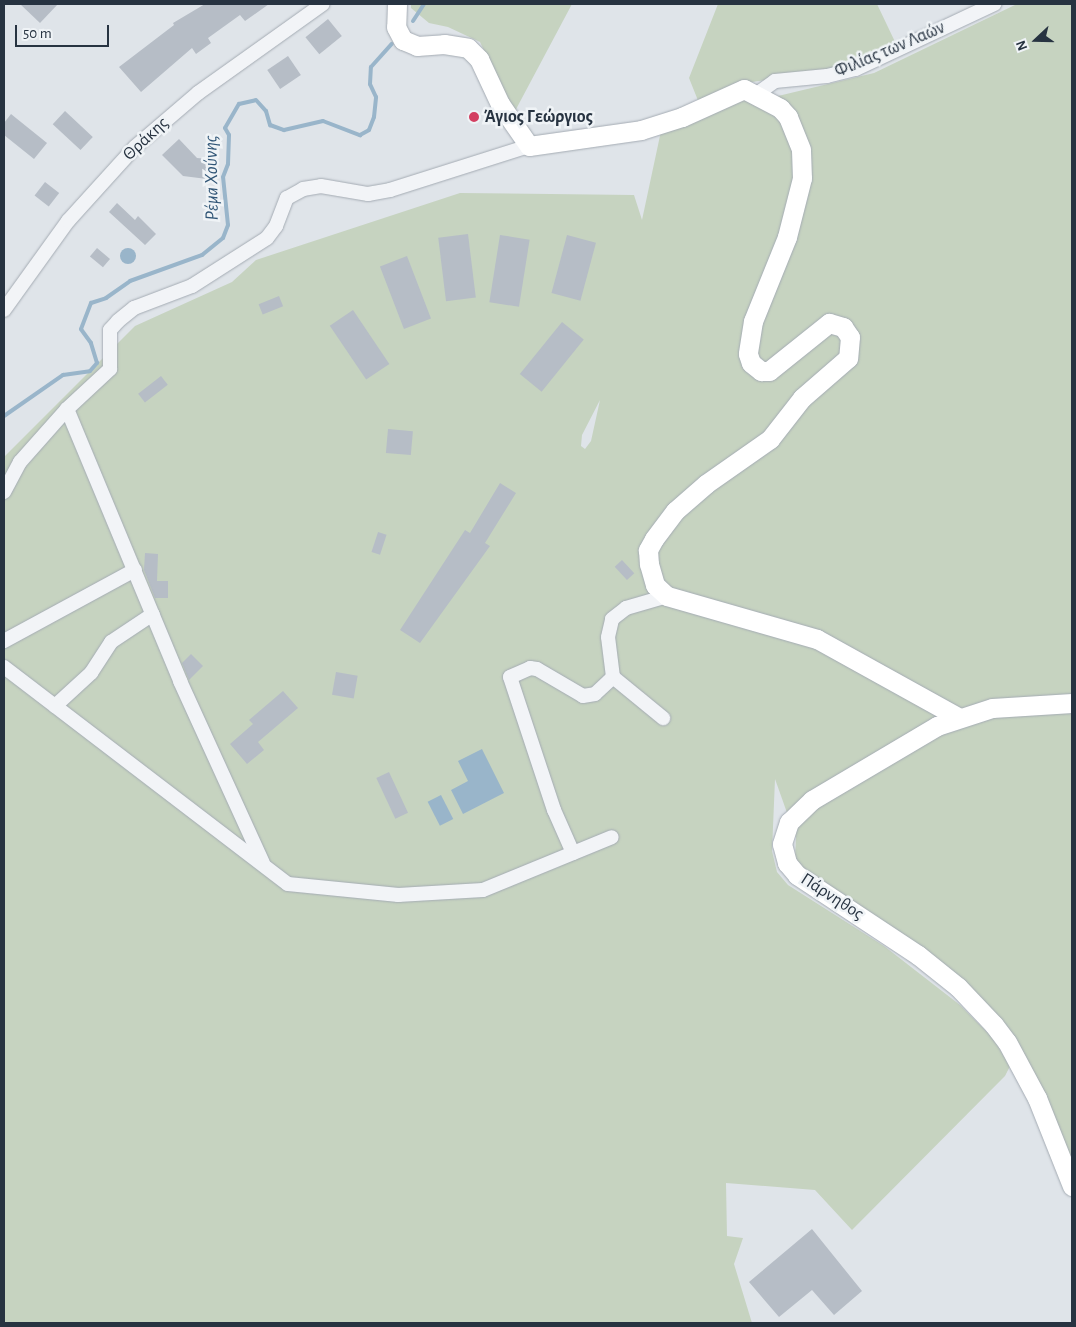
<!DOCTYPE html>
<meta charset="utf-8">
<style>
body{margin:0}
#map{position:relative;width:1076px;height:1327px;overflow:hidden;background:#dfe4e9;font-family:"Alegreya Sans",sans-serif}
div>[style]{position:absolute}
.green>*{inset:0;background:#c6d3c0}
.water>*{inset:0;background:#99b5ca;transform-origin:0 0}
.round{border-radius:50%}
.stream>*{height:4px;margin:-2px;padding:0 2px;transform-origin:2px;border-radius:2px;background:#99b5ca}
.building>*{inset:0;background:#b6bdc6;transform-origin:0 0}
.roads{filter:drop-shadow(0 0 1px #a4abb3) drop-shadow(0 0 1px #a4abb3)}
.street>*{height:14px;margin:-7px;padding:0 7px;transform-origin:7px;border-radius:7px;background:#f2f4f7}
.secondary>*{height:19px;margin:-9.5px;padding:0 9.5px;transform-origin:9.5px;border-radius:9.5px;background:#fff}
.dots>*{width:14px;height:14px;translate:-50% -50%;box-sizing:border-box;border:2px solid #eff3f6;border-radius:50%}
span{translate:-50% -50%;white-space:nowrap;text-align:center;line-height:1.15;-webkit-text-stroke:5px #eff3f6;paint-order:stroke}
.street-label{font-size:18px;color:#273341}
.poi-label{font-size:18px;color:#273341;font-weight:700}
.left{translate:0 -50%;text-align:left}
.water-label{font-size:19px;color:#305576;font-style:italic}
.frame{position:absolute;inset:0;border:5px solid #273341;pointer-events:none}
.north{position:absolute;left:1011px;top:15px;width:50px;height:50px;-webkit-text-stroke:4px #eff3f6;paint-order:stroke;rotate:249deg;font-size:14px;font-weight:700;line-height:20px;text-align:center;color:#273341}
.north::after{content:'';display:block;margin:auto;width:18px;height:22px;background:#273341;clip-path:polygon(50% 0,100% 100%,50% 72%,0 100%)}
.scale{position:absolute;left:15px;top:25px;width:94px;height:22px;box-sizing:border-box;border:2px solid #273341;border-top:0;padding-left:6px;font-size:15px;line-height:18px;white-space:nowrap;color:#273341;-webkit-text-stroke:4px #eff3f6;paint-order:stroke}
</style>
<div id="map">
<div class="green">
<div style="clip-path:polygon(411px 4px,572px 4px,514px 113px,480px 42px,448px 27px,429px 23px,411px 8px)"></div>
<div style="clip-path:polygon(718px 4px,877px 4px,897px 46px,855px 66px,752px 82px,699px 103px,689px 78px)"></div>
<div style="clip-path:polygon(evenodd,1017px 4px,1072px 4px,1072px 1172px,972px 993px,800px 872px,795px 858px,796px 838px,775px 779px,772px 851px,777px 872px,788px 885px,884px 946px,960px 1005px,993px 1038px,1010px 1066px,1005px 1076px,852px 1230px,815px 1190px,726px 1183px,727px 1236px,743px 1238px,734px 1264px,752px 1323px,4px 1323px,4px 457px,135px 326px,232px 282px,256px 260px,460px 193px,634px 195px,642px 220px,661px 131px,744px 100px,778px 96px,874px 73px,1017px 4px,600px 400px,591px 441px,585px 449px,581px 446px,582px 435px,600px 400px)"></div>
</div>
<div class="water">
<div class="round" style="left:120px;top:248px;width:16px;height:16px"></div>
<div style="clip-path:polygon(482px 749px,504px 793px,463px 814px,451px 790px,468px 781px,458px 761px)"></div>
<div style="left:441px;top:795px;width:27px;height:15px;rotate:63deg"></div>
</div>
<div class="stream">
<div style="left:413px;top:21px;width:20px;rotate:-57deg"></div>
<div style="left:4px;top:416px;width:72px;rotate:-34.8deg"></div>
<div style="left:63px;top:375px;width:27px;rotate:-8deg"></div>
<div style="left:90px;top:371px;width:11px;rotate:-49deg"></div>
<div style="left:97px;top:363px;width:21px;rotate:-107deg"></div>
<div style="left:91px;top:343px;width:17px;rotate:-126deg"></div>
<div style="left:81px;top:329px;width:28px;rotate:-69deg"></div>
<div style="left:91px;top:303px;width:16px;rotate:-18deg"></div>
<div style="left:106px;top:298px;width:29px;rotate:-35deg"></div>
<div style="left:130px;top:281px;width:77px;rotate:-19.9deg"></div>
<div style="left:202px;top:255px;width:27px;rotate:-39deg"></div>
<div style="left:223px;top:238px;width:14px;rotate:-69deg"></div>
<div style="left:228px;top:225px;width:48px;rotate:-95.9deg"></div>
<div style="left:223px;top:177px;width:14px;rotate:-69deg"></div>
<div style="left:228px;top:164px;width:29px;rotate:-88deg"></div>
<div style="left:229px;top:135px;width:8px;rotate:-120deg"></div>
<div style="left:225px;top:128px;width:28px;rotate:-60deg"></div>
<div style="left:239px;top:104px;width:17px;rotate:-13deg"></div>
<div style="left:256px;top:100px;width:15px;rotate:48deg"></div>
<div style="left:266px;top:111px;width:15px;rotate:74deg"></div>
<div style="left:270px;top:125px;width:15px;rotate:20deg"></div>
<div style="left:284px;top:130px;width:40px;rotate:-13deg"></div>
<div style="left:323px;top:121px;width:40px;rotate:21deg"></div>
<div style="left:360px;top:135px;width:10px;rotate:-29deg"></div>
<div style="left:369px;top:130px;width:14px;rotate:-69deg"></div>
<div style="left:374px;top:117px;width:20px;rotate:-84deg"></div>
<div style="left:376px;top:97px;width:14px;rotate:-115deg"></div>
<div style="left:370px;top:84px;width:17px;rotate:-87deg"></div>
<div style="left:371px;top:67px;width:31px;rotate:-48deg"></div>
</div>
<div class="building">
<div style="clip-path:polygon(20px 4px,58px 4px,40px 23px)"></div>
<div style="clip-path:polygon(205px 4px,269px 4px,245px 21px,240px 15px,208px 38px,211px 43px,196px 54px,192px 48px,141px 92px,119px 67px,174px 25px,173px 23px)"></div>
<div style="left:328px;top:19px;width:22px;height:29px;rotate:51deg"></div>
<div style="left:288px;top:56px;width:23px;height:25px;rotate:56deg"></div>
<div style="left:65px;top:111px;width:38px;height:18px;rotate:43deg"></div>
<div style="clip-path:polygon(11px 114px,47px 143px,34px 159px,4px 135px,4px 123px)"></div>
<div style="clip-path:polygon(179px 139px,197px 158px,209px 159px,207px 179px,183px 176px,162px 155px)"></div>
<div style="left:45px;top:182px;width:18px;height:17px;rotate:38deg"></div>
<div style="clip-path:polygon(117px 203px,135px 220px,138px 216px,156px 234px,145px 245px,109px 212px)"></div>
<div style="left:468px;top:234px;width:64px;height:30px;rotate:83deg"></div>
<div style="left:500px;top:235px;width:30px;height:68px;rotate:9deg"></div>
<div style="left:567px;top:235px;width:30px;height:60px;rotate:15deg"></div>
<div style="left:97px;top:248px;width:17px;height:11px;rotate:40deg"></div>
<div style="left:407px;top:256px;width:67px;height:29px;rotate:69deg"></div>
<div style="left:279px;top:296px;width:11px;height:22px;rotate:68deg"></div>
<div style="left:353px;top:310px;width:65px;height:28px;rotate:56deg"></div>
<div style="left:562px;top:322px;width:28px;height:67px;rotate:39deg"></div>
<div style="left:161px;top:376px;width:11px;height:29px;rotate:52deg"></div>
<div style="left:388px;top:429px;width:25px;height:24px;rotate:5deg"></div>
<div style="clip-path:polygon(500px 483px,516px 493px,485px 543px,490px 546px,420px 643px,400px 630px,465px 530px,470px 533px)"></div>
<div style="left:378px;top:532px;width:9px;height:21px;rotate:18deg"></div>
<div style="clip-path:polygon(145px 553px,158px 554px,157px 581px,168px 581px,168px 598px,155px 598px,144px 570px)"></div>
<div style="left:622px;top:560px;width:18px;height:10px;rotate:47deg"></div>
<div style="clip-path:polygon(191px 654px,203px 666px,189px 680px,182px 663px)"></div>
<div style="left:336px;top:672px;width:22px;height:23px;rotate:10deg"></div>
<div style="clip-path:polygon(283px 691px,298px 708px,258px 742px,264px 750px,247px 764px,230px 744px,253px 724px,249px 720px)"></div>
<div style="left:389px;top:772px;width:45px;height:14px;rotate:65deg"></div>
<div style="clip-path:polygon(812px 1229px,862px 1291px,834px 1315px,812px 1290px,779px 1317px,749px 1282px)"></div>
</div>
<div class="roads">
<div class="street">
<div style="left:757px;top:94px;width:22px;rotate:-36deg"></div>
<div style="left:775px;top:81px;width:52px;rotate:-5.5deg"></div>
<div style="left:827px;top:76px;width:30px;rotate:-14deg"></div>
<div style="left:856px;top:69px;width:153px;rotate:-25.2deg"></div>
<div style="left:4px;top:310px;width:110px;rotate:-54.3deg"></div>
<div style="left:68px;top:221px;width:100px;rotate:-47.8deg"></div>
<div style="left:135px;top:147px;width:83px;rotate:-40.6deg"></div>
<div style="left:198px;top:93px;width:153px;rotate:-35.5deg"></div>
<div style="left:67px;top:409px;width:295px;rotate:67.4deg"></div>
<div style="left:180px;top:681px;width:200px;rotate:65.5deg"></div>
<div style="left:4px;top:492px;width:34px;rotate:-62deg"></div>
<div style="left:20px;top:462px;width:71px;rotate:-48.4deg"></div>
<div style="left:67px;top:409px;width:59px;rotate:-42.9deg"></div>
<div style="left:110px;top:369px;width:39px;rotate:-90deg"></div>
<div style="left:110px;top:330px;width:12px;rotate:-48deg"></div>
<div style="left:118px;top:321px;width:21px;rotate:-39deg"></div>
<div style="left:134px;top:308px;width:62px;rotate:-20.8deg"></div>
<div style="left:192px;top:286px;width:89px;rotate:-32.6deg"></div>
<div style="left:267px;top:238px;width:15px;rotate:-53deg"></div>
<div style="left:276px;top:226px;width:30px;rotate:-69deg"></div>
<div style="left:287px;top:198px;width:18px;rotate:-29deg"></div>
<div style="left:303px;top:189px;width:18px;rotate:-9deg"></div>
<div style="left:321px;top:186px;width:48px;rotate:9.7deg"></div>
<div style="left:368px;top:194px;width:22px;rotate:-10deg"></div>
<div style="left:390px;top:190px;width:146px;rotate:-17.6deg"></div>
<div style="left:4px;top:641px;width:149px;rotate:-28.5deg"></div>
<div style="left:4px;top:667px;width:357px;rotate:37.4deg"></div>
<div style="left:288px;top:884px;width:111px;rotate:5.7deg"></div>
<div style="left:398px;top:895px;width:85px;rotate:-3.4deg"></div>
<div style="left:483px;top:890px;width:139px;rotate:-22.3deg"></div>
<div style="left:613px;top:677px;width:65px;rotate:39.4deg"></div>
<div style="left:55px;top:706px;width:49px;rotate:-42.5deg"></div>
<div style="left:91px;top:673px;width:37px;rotate:-57deg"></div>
<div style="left:111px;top:642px;width:50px;rotate:-33.7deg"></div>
<div style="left:573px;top:853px;width:47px;rotate:-113.8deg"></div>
<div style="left:554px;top:810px;width:140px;rotate:-108.3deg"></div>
<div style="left:510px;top:677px;width:22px;rotate:-24deg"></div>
<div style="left:530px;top:668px;width:7px;rotate:8deg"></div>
<div style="left:537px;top:669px;width:53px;rotate:30.4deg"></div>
<div style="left:583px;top:696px;width:12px;rotate:-9deg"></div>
<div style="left:595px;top:694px;width:25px;rotate:-43deg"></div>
<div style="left:613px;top:677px;width:40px;rotate:-97.1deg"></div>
<div style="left:608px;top:637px;width:18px;rotate:-77deg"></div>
<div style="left:612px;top:619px;width:18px;rotate:-38deg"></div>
<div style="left:626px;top:608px;width:43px;rotate:-16.3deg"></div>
</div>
<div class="secondary">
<div style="left:397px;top:4px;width:23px;rotate:92deg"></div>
<div style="left:396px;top:27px;width:15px;rotate:62deg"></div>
<div style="left:403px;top:40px;width:15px;rotate:23deg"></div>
<div style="left:417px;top:46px;width:27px;rotate:-4deg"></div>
<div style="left:444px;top:44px;width:24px;rotate:9deg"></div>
<div style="left:468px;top:48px;width:16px;rotate:45deg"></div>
<div style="left:479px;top:59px;width:50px;rotate:65deg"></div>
<div style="left:500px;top:104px;width:51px;rotate:55.4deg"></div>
<div style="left:529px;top:146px;width:113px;rotate:-8.1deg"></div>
<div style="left:641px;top:130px;width:43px;rotate:-17.6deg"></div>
<div style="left:682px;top:117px;width:68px;rotate:-24.3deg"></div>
<div style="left:744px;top:89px;width:41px;rotate:27.8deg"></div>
<div style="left:780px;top:108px;width:12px;rotate:48deg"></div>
<div style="left:788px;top:117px;width:35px;rotate:68deg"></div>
<div style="left:801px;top:150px;width:28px;rotate:88deg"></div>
<div style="left:802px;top:178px;width:61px;rotate:104.3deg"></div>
<div style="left:787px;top:237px;width:91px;rotate:112deg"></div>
<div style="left:753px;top:321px;width:33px;rotate:99deg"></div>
<div style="left:748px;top:354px;width:9px;rotate:72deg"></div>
<div style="left:751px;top:363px;width:13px;rotate:39deg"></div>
<div style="left:761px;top:371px;width:8px"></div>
<div style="left:769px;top:371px;width:77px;rotate:-38.7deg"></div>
<div style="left:829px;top:323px;width:15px;rotate:16deg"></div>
<div style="left:843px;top:327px;width:12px;rotate:55deg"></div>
<div style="left:850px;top:337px;width:21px;rotate:95deg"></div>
<div style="left:848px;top:358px;width:61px;rotate:139deg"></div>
<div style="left:802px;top:398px;width:52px;rotate:128deg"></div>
<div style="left:770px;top:439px;width:78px;rotate:144.9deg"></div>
<div style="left:706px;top:484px;width:41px;rotate:138.9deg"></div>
<div style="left:675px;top:511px;width:35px;rotate:127deg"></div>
<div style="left:654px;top:539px;width:13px;rotate:119deg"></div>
<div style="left:648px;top:550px;width:14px;rotate:86deg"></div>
<div style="left:649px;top:564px;width:22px;rotate:74deg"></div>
<div style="left:655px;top:585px;width:16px;rotate:43deg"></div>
<div style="left:667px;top:596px;width:156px;rotate:16deg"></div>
<div style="left:817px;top:639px;width:161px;rotate:29deg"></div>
<div style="left:1072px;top:703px;width:80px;rotate:176.4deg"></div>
<div style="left:992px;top:708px;width:58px;rotate:161.9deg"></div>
<div style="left:937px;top:726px;width:145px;rotate:149.4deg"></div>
<div style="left:812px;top:800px;width:32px;rotate:136deg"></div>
<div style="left:789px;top:822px;width:23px;rotate:108deg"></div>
<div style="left:782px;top:844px;width:20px;rotate:75deg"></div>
<div style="left:787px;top:863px;width:16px;rotate:50deg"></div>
<div style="left:797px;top:875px;width:145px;rotate:33.5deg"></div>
<div style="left:918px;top:955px;width:51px;rotate:38.7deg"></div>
<div style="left:958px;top:987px;width:52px;rotate:46.5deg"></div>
<div style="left:994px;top:1025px;width:21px;rotate:53deg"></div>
<div style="left:1007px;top:1042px;width:64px;rotate:61.8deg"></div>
<div style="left:1037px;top:1098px;width:95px;rotate:68.3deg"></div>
</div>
</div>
<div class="dots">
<div style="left:474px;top:117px;background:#d33f61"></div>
</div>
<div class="street-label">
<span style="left:890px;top:50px;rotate:-23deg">Φιλίας των Λαών</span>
<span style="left:146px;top:139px;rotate:-43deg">Θράκης</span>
<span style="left:832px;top:897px;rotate:33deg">Πάρνηθος</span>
</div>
<div class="poi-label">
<span class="left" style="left:484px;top:117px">Άγιος Γεώργιος</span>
</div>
<div class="water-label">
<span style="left:212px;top:178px;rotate:-91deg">Ρέμα Χούνης</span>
</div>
<div class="frame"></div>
<div class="north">N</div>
<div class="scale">50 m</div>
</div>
